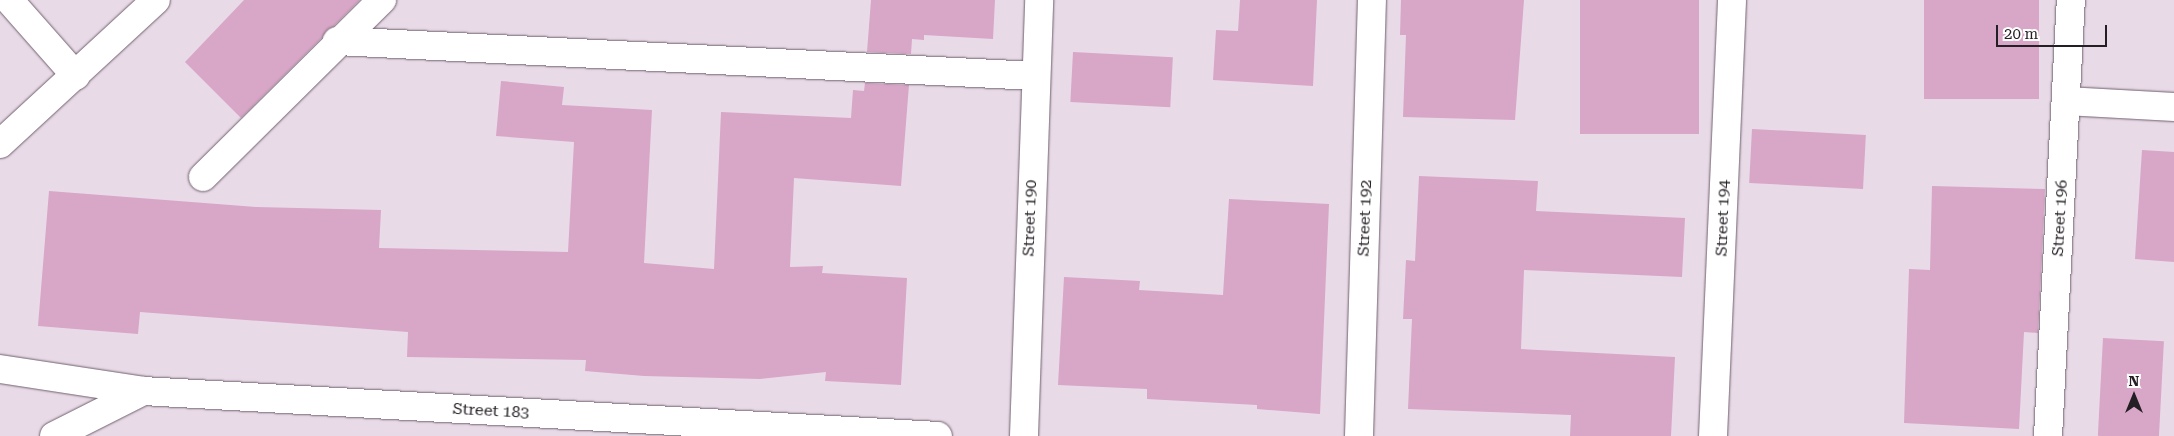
<!DOCTYPE html>
<style>
body{margin:0}
#map{position:relative;width:2174px;height:436px;overflow:hidden;background:#e9dae8;font-family:"Roboto Serif",serif}
div>[style]{position:absolute}
.building>*{inset:0;background:#d8a6c7;transform-origin:0 0}
.roads{filter:drop-shadow(0 0 1px #70626e) drop-shadow(0 0 1px #70626e)}
.minor>*{height:28px;margin:-14px;padding:0 14px;transform-origin:14px;border-radius:14px;background:#fff}
span{translate:-50% -50%;white-space:nowrap;text-align:center;line-height:1.15;-webkit-text-stroke:4px #fff;paint-order:stroke}
.street-label{font-size:16px;color:#241f24}
.north{position:absolute;left:2109px;top:371px;width:50px;height:50px;-webkit-text-stroke:4px #fff;paint-order:stroke;rotate:0deg;font-size:14px;font-weight:700;line-height:20px;text-align:center;color:#241f24}
.north::after{content:'';display:block;margin:auto;width:18px;height:22px;background:#241f24;clip-path:polygon(50% 0,100% 100%,50% 72%,0 100%)}
.scale{position:absolute;left:1996px;top:25px;width:111px;height:22px;box-sizing:border-box;border:2px solid #241f24;border-top:0;padding-left:6px;font-size:15px;line-height:18px;white-space:nowrap;color:#241f24;-webkit-text-stroke:4px #fff;paint-order:stroke}
</style>
<div id="map">
<div class="building">
<div style="clip-path:polygon(244px 0,360px 0,241px 118px,185px 62px)"></div>
<div style="clip-path:polygon(871px 0,995px 0,993px 39px,924px 35px,924px 40px,912px 39px,911px 54px,867px 52px)"></div>
<div style="clip-path:polygon(1240px 0,1317px 0,1313px 86px,1213px 80px,1216px 30px,1238px 31px)"></div>
<div style="clip-path:polygon(1401px 0,1524px 0,1515px 120px,1403px 117px,1406px 35px,1400px 35px)"></div>
<div style="left:1580px;top:0;width:119px;height:134px"></div>
<div style="left:1924px;top:0;width:115px;height:99px"></div>
<div style="left:1073px;top:52px;width:100px;height:50px;rotate:3deg"></div>
<div style="clip-path:polygon(501px 81px,564px 87px,562px 105px,652px 110px,644px 263px,714px 269px,721px 112px,851px 118px,853px 90px,864px 91px,865px 83px,909px 85px,901px 186px,794px 178px,790px 267px,823px 266px,822px 273px,907px 278px,901px 385px,825px 381px,826px 372px,760px 379px,644px 376px,585px 371px,586px 360px,407px 357px,408px 332px,140px 312px,138px 334px,38px 326px,49px 191px,256px 207px,381px 210px,379px 248px,568px 252px,574px 142px,496px 136px)"></div>
<div style="left:1752px;top:129px;width:114px;height:54px;rotate:3deg"></div>
<div style="clip-path:polygon(2142px 150px,2174px 152px,2174px 262px,2135px 259px)"></div>
<div style="clip-path:polygon(1419px 176px,1538px 181px,1536px 211px,1685px 218px,1682px 277px,1524px 270px,1521px 349px,1675px 357px,1671px 436px,1570px 436px,1571px 415px,1408px 409px,1412px 319px,1403px 319px,1406px 260px,1415px 261px)"></div>
<div style="clip-path:polygon(1932px 186px,2045px 189px,2038px 333px,2024px 332px,2019px 429px,1904px 423px,1909px 269px,1930px 270px)"></div>
<div style="clip-path:polygon(1229px 199px,1329px 204px,1320px 414px,1257px 409px,1257px 405px,1147px 399px,1147px 389px,1058px 385px,1064px 277px,1140px 281px,1139px 290px,1223px 295px)"></div>
<div style="left:2103px;top:338px;width:61px;height:98px;rotate:3deg"></div>
</div>
<div class="roads">
<div class="minor">
<div style="left:9px;top:0;width:101px;rotate:48.6deg"></div>
<div style="left:337px;top:41px;width:698px;rotate:2.87deg"></div>
<div style="left:2066px;top:101px;width:108px;rotate:3.2deg"></div>
<div style="left:0;top:144px;width:212px;rotate:-42.7deg"></div>
<div style="left:203px;top:177px;width:252px;rotate:-44.7deg"></div>
<div style="left:0;top:369px;width:145px;rotate:8.7deg"></div>
<div style="left:54px;top:436px;width:100px;rotate:-26.8deg"></div>
<div style="left:143px;top:391px;width:796px;rotate:3.24deg"></div>
<div style="left:1024px;top:436px;width:436px;rotate:-88deg"></div>
<div style="left:1359px;top:436px;width:436px;rotate:-88.3deg"></div>
<div style="left:1713px;top:436px;width:436px;rotate:-87.5deg"></div>
<div style="left:2048px;top:436px;width:437px;rotate:-87deg"></div>
</div>
</div>
<div class="street-label">
<span style="left:1030px;top:218px;rotate:-88deg">Street 190</span>
<span style="left:1365px;top:218px;rotate:-88deg">Street 192</span>
<span style="left:1723px;top:218px;rotate:-88deg">Street 194</span>
<span style="left:2060px;top:218px;rotate:-87deg">Street 196</span>
<span style="left:491px;top:411px;rotate:3deg">Street 183</span>
</div>
<div class="north">N</div>
<div class="scale">20 m</div>
</div>
